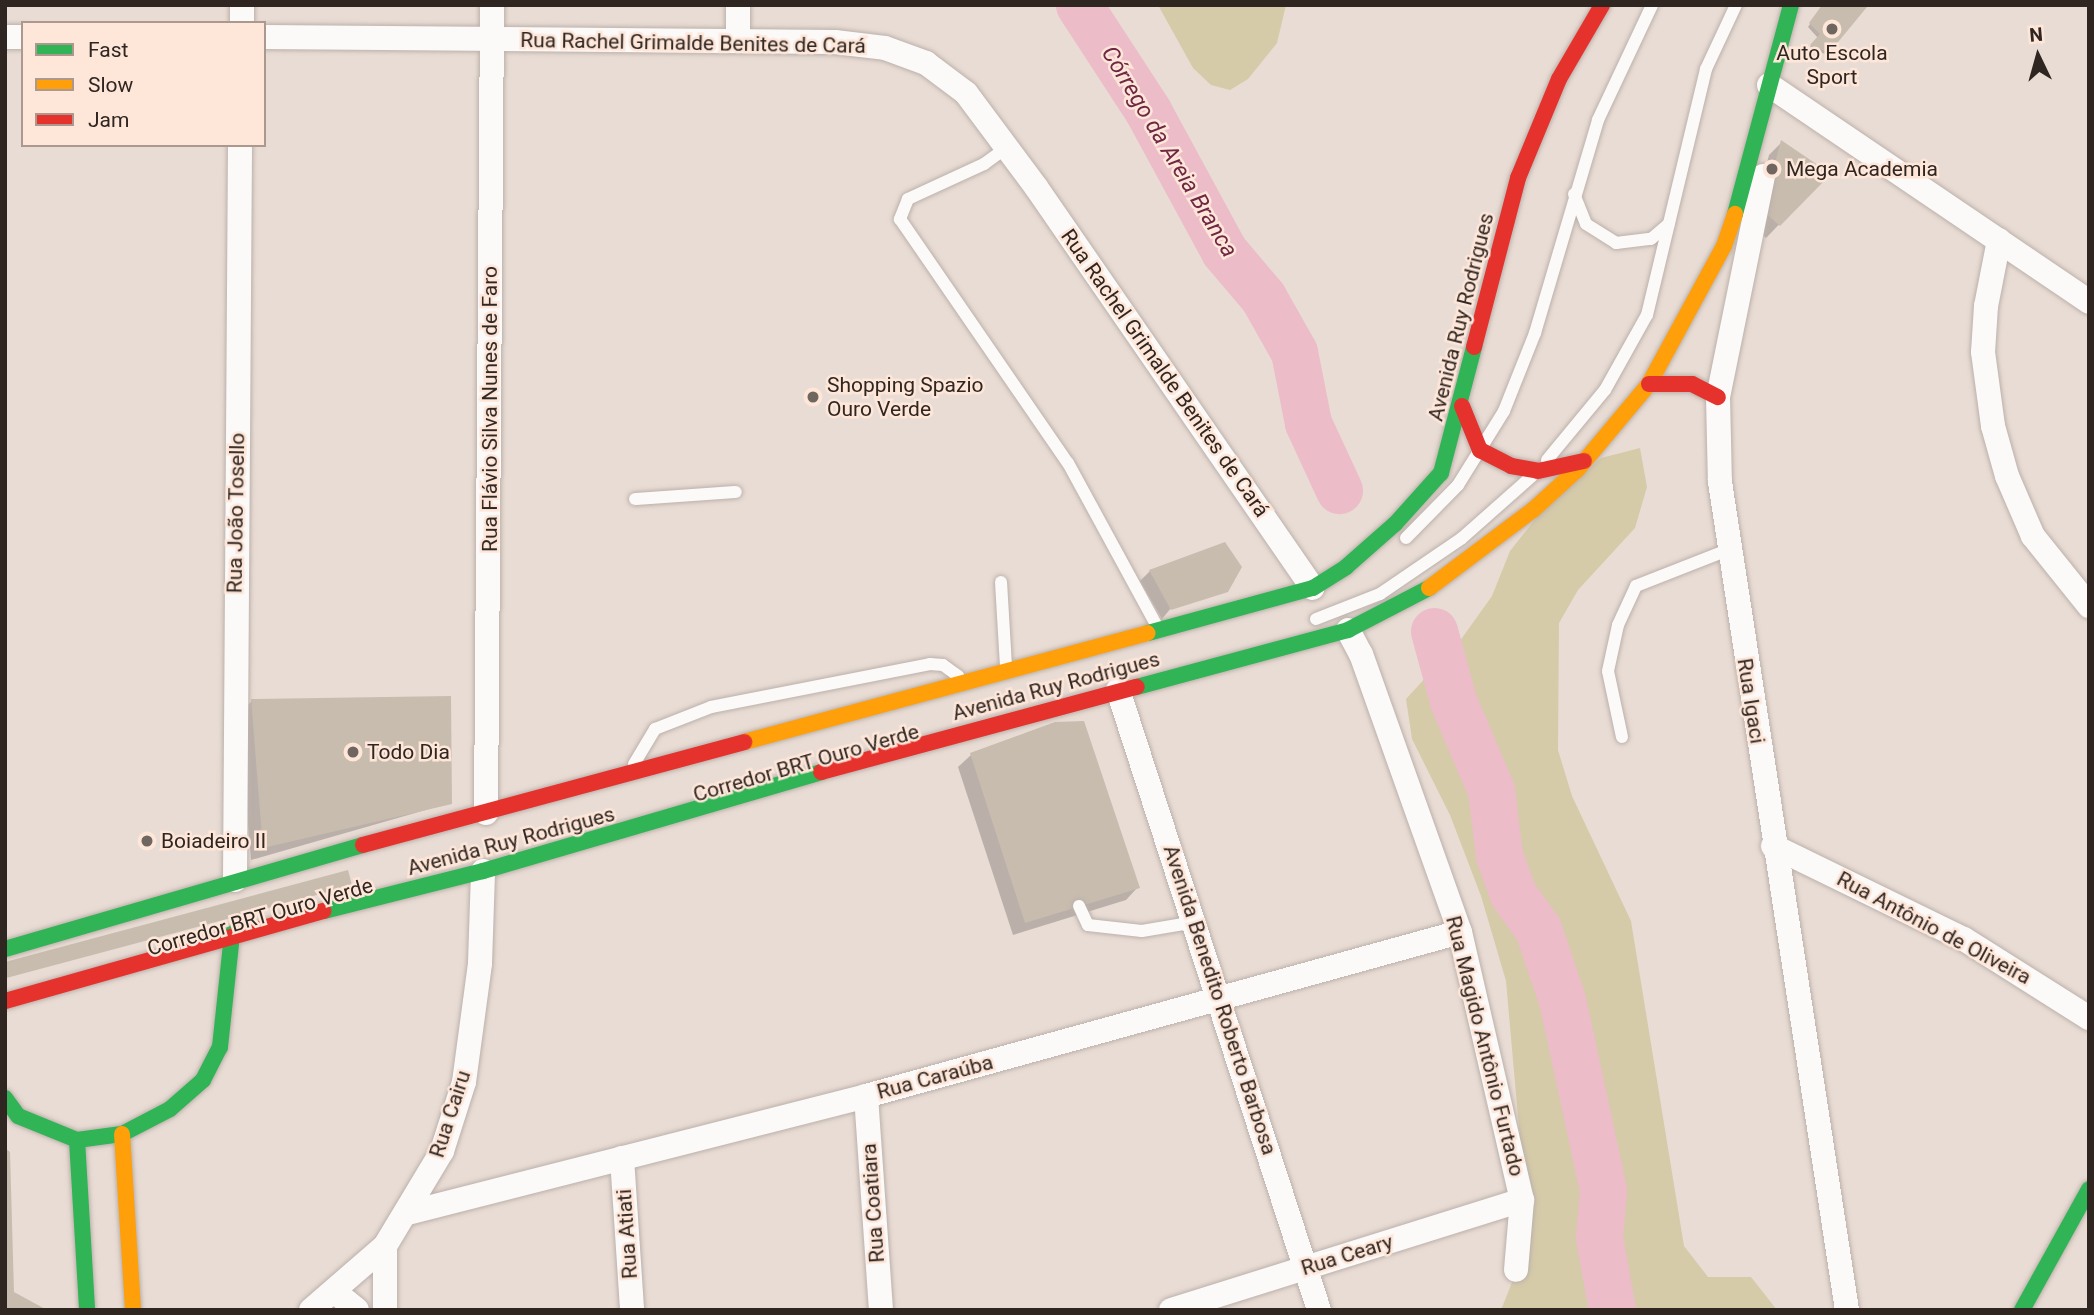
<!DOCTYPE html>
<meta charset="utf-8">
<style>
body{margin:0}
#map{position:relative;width:2094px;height:1315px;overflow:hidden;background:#e9dcd4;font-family:Roboto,sans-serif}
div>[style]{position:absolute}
.green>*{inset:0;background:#d5cba9}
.shadow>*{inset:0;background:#0003}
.river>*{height:47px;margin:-23.5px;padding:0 23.5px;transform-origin:23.5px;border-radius:23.5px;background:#ecbcc9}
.building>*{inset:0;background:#c8bcaf;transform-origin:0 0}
.roads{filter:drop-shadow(0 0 2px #bbb1ab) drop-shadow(0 0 2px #bbb1ab)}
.lane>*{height:12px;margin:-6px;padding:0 6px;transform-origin:6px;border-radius:6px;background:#fcfaf9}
.street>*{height:24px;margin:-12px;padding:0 12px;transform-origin:12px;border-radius:12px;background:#fcfaf9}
.fast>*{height:16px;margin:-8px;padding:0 8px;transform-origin:8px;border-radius:8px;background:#30b455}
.slow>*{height:16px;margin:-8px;padding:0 8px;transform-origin:8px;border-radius:8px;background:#ff9f0a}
.jam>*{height:16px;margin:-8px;padding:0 8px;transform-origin:8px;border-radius:8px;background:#e5322d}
.dots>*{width:19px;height:19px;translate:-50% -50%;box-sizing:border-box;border:4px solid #fee6d9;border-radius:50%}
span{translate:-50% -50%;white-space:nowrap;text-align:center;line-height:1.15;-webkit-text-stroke:5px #fee6d9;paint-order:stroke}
.street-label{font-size:21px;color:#2f2621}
.poi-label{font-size:21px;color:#2f2621}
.left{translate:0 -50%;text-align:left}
.water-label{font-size:23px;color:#6f2745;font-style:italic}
.frame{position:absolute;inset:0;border:7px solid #2f2621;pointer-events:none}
.legend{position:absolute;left:21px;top:21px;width:245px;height:126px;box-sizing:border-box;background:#fee6d9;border:2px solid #ab998f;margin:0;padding:9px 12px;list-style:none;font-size:21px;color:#2f2621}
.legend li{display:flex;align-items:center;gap:14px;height:35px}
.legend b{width:35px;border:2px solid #ab998f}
.north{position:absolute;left:2003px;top:21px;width:70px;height:70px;-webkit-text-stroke:5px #fee6d9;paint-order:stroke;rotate:355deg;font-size:19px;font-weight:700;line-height:28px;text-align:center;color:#2f2621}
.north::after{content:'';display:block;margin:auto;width:24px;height:32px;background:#2f2621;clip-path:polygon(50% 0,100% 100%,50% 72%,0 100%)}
</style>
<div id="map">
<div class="green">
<div style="clip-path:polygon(1158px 5px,1286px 5px,1277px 43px,1248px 79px,1230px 90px,1211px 85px,1193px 68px)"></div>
<div style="clip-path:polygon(1640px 448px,1647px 487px,1635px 528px,1578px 590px,1559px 623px,1558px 750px,1572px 796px,1631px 921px,1684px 1246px,1708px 1277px,1751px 1277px,1777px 1310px,1501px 1310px,1513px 1280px,1525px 1196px,1506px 981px,1481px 896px,1450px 815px,1412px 739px,1406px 699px,1462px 638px,1492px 596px,1510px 551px,1537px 517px,1601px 458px)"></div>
</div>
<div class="shadow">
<div style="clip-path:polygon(1823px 5px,1864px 8px,1825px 54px,1809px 48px,1818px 38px,1808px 27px)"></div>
<div style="clip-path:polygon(1781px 143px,1828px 174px,1766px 238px,1751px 224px,1769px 155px)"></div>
<div style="clip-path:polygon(1224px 544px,1162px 619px,1140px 581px,1150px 571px)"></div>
<div style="clip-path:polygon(252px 701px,450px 803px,251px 860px,239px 714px)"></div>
<div style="clip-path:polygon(971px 755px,1138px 887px,1126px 900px,1013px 935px,958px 767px)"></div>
</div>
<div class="river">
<div style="left:1079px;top:5px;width:126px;rotate:56.9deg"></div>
<div style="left:1148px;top:111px;width:159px;rotate:61.5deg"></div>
<div style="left:1224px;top:251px;width:60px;rotate:49.7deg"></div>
<div style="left:1263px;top:297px;width:63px;rotate:60.6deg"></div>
<div style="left:1294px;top:352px;width:72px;rotate:78.8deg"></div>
<div style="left:1308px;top:423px;width:74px;rotate:65.2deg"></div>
<div style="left:1434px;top:631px;width:73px;rotate:74.8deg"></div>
<div style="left:1453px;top:701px;width:97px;rotate:66.9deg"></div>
<div style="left:1491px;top:790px;width:65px;rotate:83deg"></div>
<div style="left:1499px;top:855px;width:41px;rotate:70.3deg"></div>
<div style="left:1513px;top:894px;width:43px;rotate:54.5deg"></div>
<div style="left:1538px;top:929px;width:75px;rotate:71.3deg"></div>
<div style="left:1562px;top:1000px;width:194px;rotate:77.8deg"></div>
<div style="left:1603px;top:1190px;width:47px;rotate:94.9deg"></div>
<div style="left:1599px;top:1237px;width:74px;rotate:79.9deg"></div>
</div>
<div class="building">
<div style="clip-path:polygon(1822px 5px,1867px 7px,1829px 53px,1810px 45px,1820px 34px,1809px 23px)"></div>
<div style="clip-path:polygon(1781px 140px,1831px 174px,1780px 226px,1763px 211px)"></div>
<div style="clip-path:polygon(1225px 542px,1242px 567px,1228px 592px,1171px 610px,1149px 570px)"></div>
<div style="clip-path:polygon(451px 696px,452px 804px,263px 848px,251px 699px)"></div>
<div style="clip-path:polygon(1084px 721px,1140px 888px,1025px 923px,970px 753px,1055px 722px)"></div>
<div style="left:348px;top:870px;width:16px;height:357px;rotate:75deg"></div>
<div style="clip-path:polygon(5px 1148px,10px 1152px,14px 1292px,47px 1310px,5px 1310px)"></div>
</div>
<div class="roads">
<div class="lane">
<div style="left:1006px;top:148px;width:27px;rotate:144deg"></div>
<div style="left:984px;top:164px;width:84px;rotate:155.3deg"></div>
<div style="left:908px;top:199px;width:22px;rotate:112deg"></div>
<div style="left:900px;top:219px;width:296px;rotate:55.5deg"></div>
<div style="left:1068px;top:463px;width:186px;rotate:61.4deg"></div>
<div style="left:1574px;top:194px;width:32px;rotate:68deg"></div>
<div style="left:1586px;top:224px;width:36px;rotate:32deg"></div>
<div style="left:1616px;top:243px;width:35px;rotate:-7deg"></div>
<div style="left:1651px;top:239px;width:23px;rotate:-40deg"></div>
<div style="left:1547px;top:460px;width:91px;rotate:-50.4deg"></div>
<div style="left:1605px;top:390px;width:86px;rotate:-60.8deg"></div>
<div style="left:1647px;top:315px;width:253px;rotate:-76.5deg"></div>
<div style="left:1706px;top:69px;width:71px;rotate:-64.9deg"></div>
<div style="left:635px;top:499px;width:101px;rotate:-4deg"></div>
<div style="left:1406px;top:538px;width:74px;rotate:-45.5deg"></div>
<div style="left:1458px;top:485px;width:87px;rotate:-58.1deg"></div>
<div style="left:1504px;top:411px;width:84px;rotate:-68.3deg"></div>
<div style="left:1535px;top:333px;width:222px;rotate:-73.5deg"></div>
<div style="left:1598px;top:120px;width:127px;rotate:-64.8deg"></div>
<div style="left:1001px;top:582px;width:83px;rotate:86.6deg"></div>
<div style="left:1316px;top:619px;width:69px;rotate:-21.3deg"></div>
<div style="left:1380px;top:594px;width:99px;rotate:-34.3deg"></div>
<div style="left:1462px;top:538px;width:94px;rotate:-41.5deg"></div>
<div style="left:1622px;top:737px;width:67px;rotate:-102deg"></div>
<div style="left:1608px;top:671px;width:47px;rotate:-77.7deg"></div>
<div style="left:1618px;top:625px;width:43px;rotate:-65.2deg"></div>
<div style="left:1636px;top:586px;width:99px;rotate:-21.4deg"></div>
<div style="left:634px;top:764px;width:41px;rotate:-59deg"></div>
<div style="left:655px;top:729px;width:60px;rotate:-21.4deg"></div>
<div style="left:711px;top:707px;width:223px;rotate:-11.1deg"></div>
<div style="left:930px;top:664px;width:13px;rotate:4deg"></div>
<div style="left:943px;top:665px;width:19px;rotate:36deg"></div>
<div style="left:1079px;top:906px;width:21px;rotate:65deg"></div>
<div style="left:1088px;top:925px;width:54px;rotate:6.3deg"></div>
<div style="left:1142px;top:931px;width:54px;rotate:-9.6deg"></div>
</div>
<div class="street">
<div style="left:738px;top:5px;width:35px;rotate:90deg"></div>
<div style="left:242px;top:23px;width:18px;rotate:-90deg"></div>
<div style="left:5px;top:37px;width:18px"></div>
<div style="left:264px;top:37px;width:571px;rotate:0.5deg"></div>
<div style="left:835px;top:42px;width:50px;rotate:6.8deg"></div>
<div style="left:885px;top:48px;width:44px;rotate:20.1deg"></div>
<div style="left:926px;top:63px;width:50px;rotate:36.9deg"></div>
<div style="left:966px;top:93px;width:117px;rotate:53.3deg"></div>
<div style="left:1036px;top:187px;width:487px;rotate:55.4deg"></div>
<div style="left:1769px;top:85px;width:387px;rotate:34.1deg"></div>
<div style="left:1763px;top:176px;width:226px;rotate:101.5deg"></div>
<div style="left:1718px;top:397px;width:85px;rotate:88.7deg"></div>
<div style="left:1720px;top:482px;width:838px;rotate:81.28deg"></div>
<div style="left:1999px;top:240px;width:67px;rotate:101.1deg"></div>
<div style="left:1986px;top:306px;width:46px;rotate:93.7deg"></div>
<div style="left:1983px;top:352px;width:75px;rotate:82.3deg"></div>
<div style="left:1993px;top:426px;width:52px;rotate:74.4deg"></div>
<div style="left:2007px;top:476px;width:65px;rotate:66.6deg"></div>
<div style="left:2033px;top:536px;width:90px;rotate:51.3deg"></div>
<div style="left:1348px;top:630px;width:27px;rotate:62deg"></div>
<div style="left:1361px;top:654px;width:295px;rotate:70.4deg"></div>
<div style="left:1460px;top:932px;width:275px;rotate:77deg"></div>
<div style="left:1522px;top:1200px;width:70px;rotate:94.9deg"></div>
<div style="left:1118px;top:690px;width:652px;rotate:72.04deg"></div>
<div style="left:486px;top:813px;width:808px;rotate:-89.57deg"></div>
<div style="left:1773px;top:846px;width:212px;rotate:26deg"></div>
<div style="left:1964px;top:939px;width:148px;rotate:32.3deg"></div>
<div style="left:235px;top:880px;width:735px;rotate:-89.61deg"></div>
<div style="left:866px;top:1096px;width:215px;rotate:86deg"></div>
<div style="left:622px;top:1158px;width:152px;rotate:86.2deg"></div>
<div style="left:408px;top:1213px;width:473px;rotate:-14.3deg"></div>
<div style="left:866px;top:1096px;width:616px;rotate:-15.43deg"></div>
<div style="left:335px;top:1292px;width:28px;rotate:39deg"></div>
<div style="left:311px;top:1310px;width:98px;rotate:-40.9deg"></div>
<div style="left:385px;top:1246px;width:111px;rotate:-59deg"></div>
<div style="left:442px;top:1151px;width:72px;rotate:-72.3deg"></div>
<div style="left:464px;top:1082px;width:120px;rotate:-82.3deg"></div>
<div style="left:480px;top:963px;width:92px;rotate:-88.1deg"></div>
<div style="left:385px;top:1310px;width:64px;rotate:-90deg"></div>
<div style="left:1171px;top:1310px;width:368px;rotate:-17.4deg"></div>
</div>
<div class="fast">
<div style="left:1735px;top:214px;width:216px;rotate:-75deg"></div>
<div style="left:1148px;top:633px;width:171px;rotate:-15.3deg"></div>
<div style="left:1313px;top:588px;width:39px;rotate:-32deg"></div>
<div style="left:1346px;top:567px;width:65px;rotate:-41.3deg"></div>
<div style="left:1395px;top:524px;width:69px;rotate:-48deg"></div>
<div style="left:1441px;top:473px;width:130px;rotate:-75.3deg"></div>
<div style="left:1137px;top:687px;width:219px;rotate:-15.1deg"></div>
<div style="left:1348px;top:630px;width:91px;rotate:-27.4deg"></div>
<div style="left:324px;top:911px;width:164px;rotate:-14.1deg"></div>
<div style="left:483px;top:871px;width:352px;rotate:-16.3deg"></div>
<div style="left:5px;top:949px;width:373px;rotate:-16.2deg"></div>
<div style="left:5px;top:1098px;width:22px;rotate:54deg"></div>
<div style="left:18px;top:1116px;width:64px;rotate:22.1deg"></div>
<div style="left:77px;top:1140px;width:45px;rotate:-7.6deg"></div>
<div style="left:122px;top:1134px;width:54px;rotate:-27.5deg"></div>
<div style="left:170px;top:1109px;width:44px;rotate:-41.3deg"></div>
<div style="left:203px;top:1080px;width:37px;rotate:-63deg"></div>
<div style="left:220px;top:1047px;width:114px;rotate:-83.9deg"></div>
<div style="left:77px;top:1140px;width:170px;rotate:86.6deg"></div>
<div style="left:2022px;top:1310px;width:138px;rotate:-61deg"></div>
</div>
<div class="slow">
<div style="left:1429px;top:588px;width:130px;rotate:-36.9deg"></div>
<div style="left:1533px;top:510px;width:61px;rotate:-42.3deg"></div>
<div style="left:1578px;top:469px;width:111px;rotate:-50.1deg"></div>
<div style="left:1649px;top:384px;width:157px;rotate:-61.5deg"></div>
<div style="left:1724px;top:246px;width:34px;rotate:-71deg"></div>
<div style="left:744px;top:742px;width:418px;rotate:-15.1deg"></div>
<div style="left:122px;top:1134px;width:176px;rotate:86.4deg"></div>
</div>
<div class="jam">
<div style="left:1474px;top:347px;width:175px;rotate:-75.4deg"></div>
<div style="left:1518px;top:178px;width:107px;rotate:-67.5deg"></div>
<div style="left:1559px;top:79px;width:86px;rotate:-59.8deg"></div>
<div style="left:1649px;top:384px;width:43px"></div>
<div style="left:1692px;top:384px;width:29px;rotate:27deg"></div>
<div style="left:1462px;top:406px;width:48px;rotate:67.8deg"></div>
<div style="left:1480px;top:450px;width:35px;rotate:27deg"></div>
<div style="left:1511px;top:466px;width:27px;rotate:10deg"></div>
<div style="left:1538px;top:471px;width:47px;rotate:-12.3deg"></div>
<div style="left:821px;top:772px;width:327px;rotate:-15.1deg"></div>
<div style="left:363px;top:845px;width:395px;rotate:-15.1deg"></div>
<div style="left:5px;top:1001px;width:331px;rotate:-15.8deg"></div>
</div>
</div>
<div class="dots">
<div style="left:1832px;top:29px;background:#706660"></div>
<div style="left:1772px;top:169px;background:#706660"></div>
<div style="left:813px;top:397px;background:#706660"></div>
<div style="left:353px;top:752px;background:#706660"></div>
<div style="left:147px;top:841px;background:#706660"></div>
</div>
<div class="street-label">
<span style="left:693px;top:43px;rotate:1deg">Rua Rachel Grimalde Benites de Cará</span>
<span style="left:1461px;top:317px;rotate:-76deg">Avenida Ruy Rodrigues</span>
<span style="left:1165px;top:373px;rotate:55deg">Rua Rachel Grimalde Benites de Cará</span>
<span style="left:490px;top:409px;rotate:-90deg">Rua Flávio Silva Nunes de Faro</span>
<span style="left:236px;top:513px;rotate:-89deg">Rua João Tosello</span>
<span style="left:1056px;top:686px;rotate:-15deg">Avenida Ruy Rodrigues</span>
<span style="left:1751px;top:701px;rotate:81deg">Rua Igaci</span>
<span style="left:806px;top:763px;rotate:-16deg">Corredor BRT Ouro Verde</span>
<span style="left:511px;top:841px;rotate:-15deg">Avenida Ruy Rodrigues</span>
<span style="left:260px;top:917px;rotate:-16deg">Corredor BRT Ouro Verde</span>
<span style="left:1934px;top:928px;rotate:28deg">Rua Antônio de Oliveira</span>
<span style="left:1220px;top:1000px;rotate:72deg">Avenida Benedito Roberto Barbosa</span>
<span style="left:1485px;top:1046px;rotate:76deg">Rua Magido Antônio Furtado</span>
<span style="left:935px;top:1077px;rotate:-15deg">Rua Caraúba</span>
<span style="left:450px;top:1114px;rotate:-72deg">Rua Cairu</span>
<span style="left:873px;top:1203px;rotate:-94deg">Rua Coatiara</span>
<span style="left:627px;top:1234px;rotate:-94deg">Rua Atiati</span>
<span style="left:1347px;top:1255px;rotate:-17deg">Rua Ceary</span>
</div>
<div class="poi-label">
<span style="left:1832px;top:65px">Auto Escola<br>Sport</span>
<span class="left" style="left:1786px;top:169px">Mega Academia</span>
<span class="left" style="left:827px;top:397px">Shopping Spazio<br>Ouro Verde</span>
<span class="left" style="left:367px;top:752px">Todo Dia</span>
<span class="left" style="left:161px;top:841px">Boiadeiro II</span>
</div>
<div class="water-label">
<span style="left:1169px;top:152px;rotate:59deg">Córrego da Areia Branca</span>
</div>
<div class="frame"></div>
<ul class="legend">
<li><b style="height:9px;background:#30b455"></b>Fast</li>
<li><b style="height:9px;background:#ff9f0a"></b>Slow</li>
<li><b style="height:9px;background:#e5322d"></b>Jam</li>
</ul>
<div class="north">N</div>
</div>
